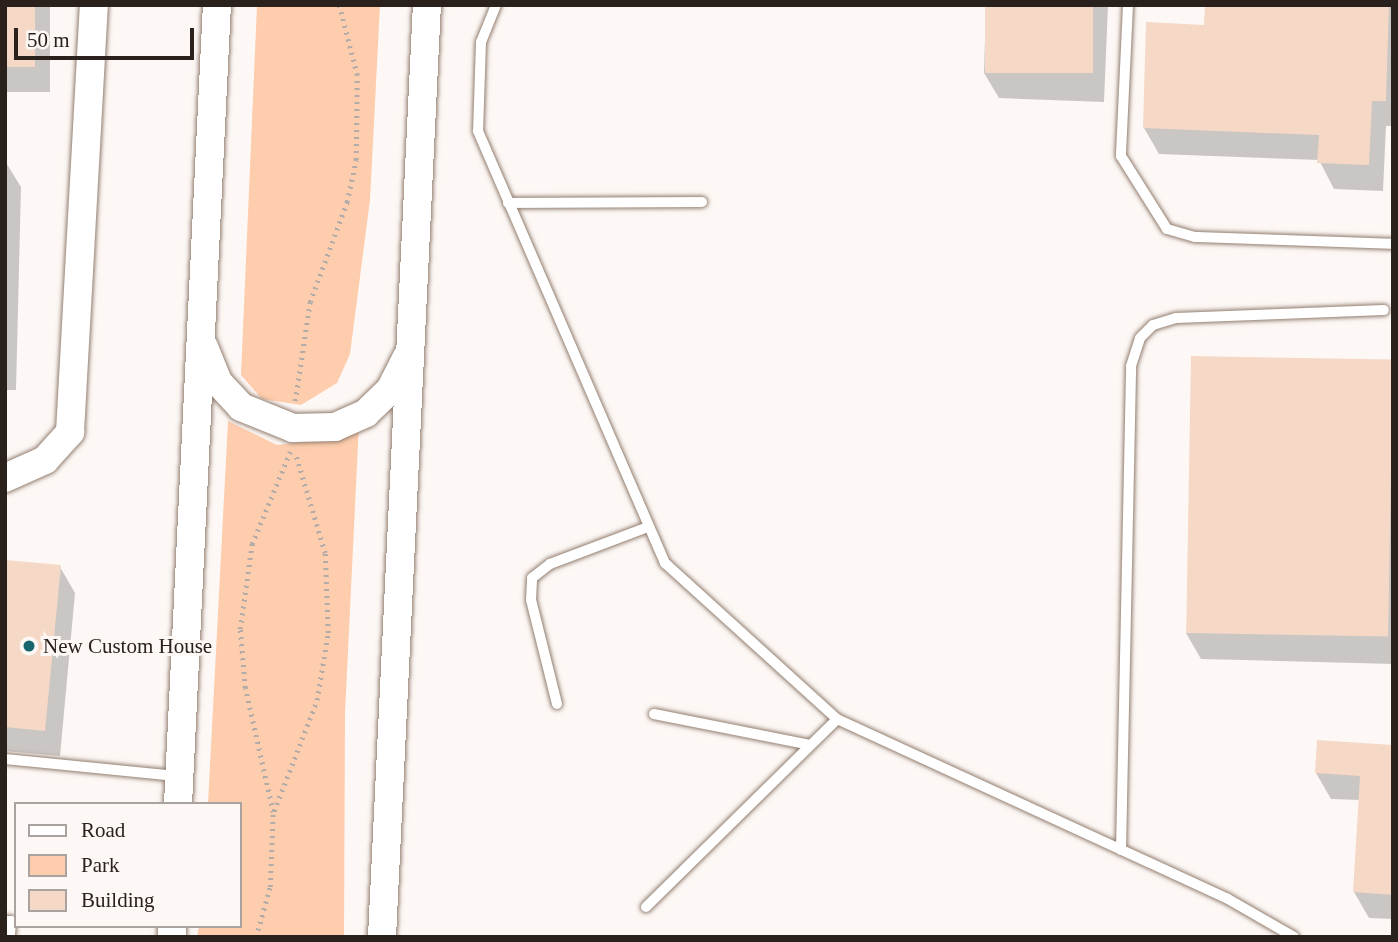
<!DOCTYPE html>
<style>
body{margin:0}
#map{position:relative;width:1398px;height:942px;overflow:hidden;background:#fdf8f5;font-family:Georgia,serif}
div>[style]{position:absolute}
.green>*{inset:0;background:#fecdad}
.shadow>*{inset:0;background:#0003;transform-origin:0 0}
.building>*{inset:0;background:#f5d8c6;transform-origin:0 0}
.path>*{height:4.5px;margin-top:-2.25px;transform-origin:0;background:repeating-linear-gradient(90deg,#b2aba8 0 2px,transparent 0 7px)}
.roads{filter:drop-shadow(0 0 2px #937e70) drop-shadow(0 0 2px #937e70)}
.lane>*{height:10px;margin:-5px;padding:0 5px;transform-origin:5px;border-radius:5px;background:#fff}
.secondary>*{height:28px;margin:-14px;padding:0 14px;transform-origin:14px;border-radius:14px;background:#fff}
.dots>*{width:19px;height:19px;translate:-50% -50%;box-sizing:border-box;border:4px solid #fdf8f5;border-radius:50%}
span{translate:-50% -50%;white-space:nowrap;text-align:center;line-height:1.15;-webkit-text-stroke:6px #fdf8f5;paint-order:stroke}
.poi-label{font-size:21px;color:#2a211c}
.left{translate:0 -50%;text-align:left}
.frame{position:absolute;inset:0;border:7px solid #2a211c;pointer-events:none}
.legend{position:absolute;left:14px;top:802px;width:228px;height:126px;box-sizing:border-box;background:#fdf8f5;border:2px solid #a9a29e;margin:0;padding:9px 12px;list-style:none;font-size:21px;color:#2a211c}
.legend li{display:flex;align-items:center;gap:14px;height:35px}
.legend b{width:35px;border:2px solid #a9a29e}
.scale{position:absolute;left:14px;top:28px;width:180px;height:32px;box-sizing:border-box;border:4px solid #2a211c;border-top:0;padding-left:9px;font-size:21px;line-height:24px;white-space:nowrap;color:#2a211c;-webkit-text-stroke:5px #fdf8f5;paint-order:stroke}
</style>
<div id="map">
<div class="green">
<div style="clip-path:polygon(257px 5px,380px 5px,370px 200px,350px 354px,337px 383px,301px 405px,262px 399px,241px 375px)"></div>
<div style="clip-path:polygon(228px 421px,277px 445px,312px 441px,359px 424px,345px 713px,344px 937px,197px 937px,199px 926px,240px 926px,240px 804px,208px 804px)"></div>
</div>
<div class="shadow">
<div style="left:5px;top:5px;width:45px;height:87px"></div>
<div style="clip-path:polygon(986px 5px,1108px 5px,1104px 102px,999px 98px,984px 73px)"></div>
<div style="clip-path:polygon(1207px 5px,1393px 5px,1393px 126px,1386px 126px,1383px 191px,1334px 189px,1319px 160px,1159px 154px,1144px 128px,1206px 27px)"></div>
<div style="clip-path:polygon(5px 161px,21px 187px,16px 390px,5px 390px)"></div>
<div style="clip-path:polygon(1393px 363px,1393px 664px,1201px 659px,1186px 633px)"></div>
<div style="clip-path:polygon(5px 562px,60px 567px,75px 593px,60px 756px,5px 751px)"></div>
<div style="clip-path:polygon(1393px 747px,1393px 919px,1369px 918px,1354px 892px,1360px 800px,1331px 799px,1316px 773px)"></div>
</div>
<div class="building">
<div style="left:5px;top:5px;width:30px;height:62px"></div>
<div style="left:985px;top:5px;width:108px;height:68px"></div>
<div style="clip-path:polygon(1205px 5px,1389px 5px,1386px 101px,1372px 101px,1369px 165px,1317px 163px,1319px 135px,1143px 128px,1146px 22px,1204px 25px)"></div>
<div style="left:1191px;top:356px;width:202px;height:277px;rotate:1deg"></div>
<div style="clip-path:polygon(5px 560px,61px 565px,45px 731px,5px 727px)"></div>
<div style="clip-path:polygon(1317px 740px,1393px 745px,1393px 895px,1353px 892px,1360px 776px,1315px 773px)"></div>
</div>
<div class="path">
<div style="left:295px;top:401px;width:100px;rotate:-81.4deg"></div>
<div style="left:310px;top:302px;width:107px;rotate:-69.7deg"></div>
<div style="left:347px;top:202px;width:43px;rotate:-77.9deg"></div>
<div style="left:356px;top:160px;width:85px;rotate:-89.3deg"></div>
<div style="left:357px;top:75px;width:72px;rotate:-104.4deg"></div>
<div style="left:274px;top:811px;width:119px;rotate:-68.8deg"></div>
<div style="left:317px;top:700px;width:68px;rotate:-80.7deg"></div>
<div style="left:328px;top:633px;width:80px;rotate:-92.1deg"></div>
<div style="left:325px;top:553px;width:104px;rotate:-106.7deg"></div>
<div style="left:256px;top:937px;width:52px;rotate:-74.4deg"></div>
<div style="left:270px;top:887px;width:75px;rotate:-87.7deg"></div>
<div style="left:273px;top:812px;width:127px;rotate:-102.7deg"></div>
<div style="left:245px;top:688px;width:59px;rotate:-94.8deg"></div>
<div style="left:240px;top:629px;width:86px;rotate:-82deg"></div>
<div style="left:252px;top:544px;width:100px;rotate:-67.6deg"></div>
</div>
<div class="roads">
<div class="lane">
<div style="left:496px;top:5px;width:40px;rotate:112deg"></div>
<div style="left:481px;top:42px;width:89px;rotate:91.9deg"></div>
<div style="left:478px;top:131px;width:471px;rotate:66.6deg"></div>
<div style="left:665px;top:563px;width:232px;rotate:42.2deg"></div>
<div style="left:837px;top:719px;width:430px;rotate:24.7deg"></div>
<div style="left:1228px;top:899px;width:76px;rotate:29.9deg"></div>
<div style="left:1128px;top:5px;width:151px;rotate:92.7deg"></div>
<div style="left:1121px;top:156px;width:86px;rotate:57.8deg"></div>
<div style="left:1167px;top:229px;width:29px;rotate:16deg"></div>
<div style="left:1195px;top:237px;width:198px;rotate:2deg"></div>
<div style="left:508px;top:203px;width:194px;rotate:-0.3deg"></div>
<div style="left:557px;top:704px;width:107px;rotate:-104deg"></div>
<div style="left:531px;top:600px;width:22px;rotate:-87deg"></div>
<div style="left:532px;top:578px;width:23px;rotate:-38deg"></div>
<div style="left:550px;top:564px;width:105px;rotate:-20.7deg"></div>
<div style="left:654px;top:714px;width:159px;rotate:11.2deg"></div>
<div style="left:5px;top:759px;width:172px;rotate:5.7deg"></div>
<div style="left:1121px;top:850px;width:484px;rotate:-88.8deg"></div>
<div style="left:1131px;top:366px;width:29px;rotate:-72deg"></div>
<div style="left:1140px;top:338px;width:18px;rotate:-45deg"></div>
<div style="left:1153px;top:325px;width:24px;rotate:-17deg"></div>
<div style="left:1176px;top:318px;width:208px;rotate:-2.2deg"></div>
<div style="left:646px;top:907px;width:268px;rotate:-44.5deg"></div>
<div style="left:5px;top:921px;width:6px"></div>
<div style="left:11px;top:921px;width:16px;rotate:94deg"></div>
</div>
<div class="secondary">
<div style="left:204px;top:347px;width:38px;rotate:68deg"></div>
<div style="left:218px;top:382px;width:34px;rotate:47deg"></div>
<div style="left:241px;top:407px;width:56px;rotate:22deg"></div>
<div style="left:293px;top:428px;width:42px;rotate:-1.4deg"></div>
<div style="left:335px;top:427px;width:34px;rotate:-24deg"></div>
<div style="left:366px;top:413px;width:33px;rotate:-44deg"></div>
<div style="left:390px;top:390px;width:36px;rotate:-63deg"></div>
<div style="left:5px;top:478px;width:44px;rotate:-24.2deg"></div>
<div style="left:45px;top:460px;width:38px;rotate:-48deg"></div>
<div style="left:70px;top:432px;width:428px;rotate:-86.8deg"></div>
<div style="left:178px;top:804px;width:800px;rotate:-87.21deg"></div>
<div style="left:172px;top:937px;width:11px;rotate:-90deg"></div>
<div style="left:382px;top:937px;width:933px;rotate:-87.24deg"></div>
</div>
</div>
<div class="dots">
<div style="left:29px;top:646px;background:#18666d"></div>
</div>
<div class="poi-label">
<span class="left" style="left:43px;top:646px">New Custom House</span>
</div>
<div class="frame"></div>
<ul class="legend">
<li><b style="height:9px;background:#fff"></b>Road</li>
<li><b style="height:19px;background:#fecdad"></b>Park</li>
<li><b style="height:19px;background:#f5d8c6"></b>Building</li>
</ul>
<div class="scale">50 m</div>
</div>
